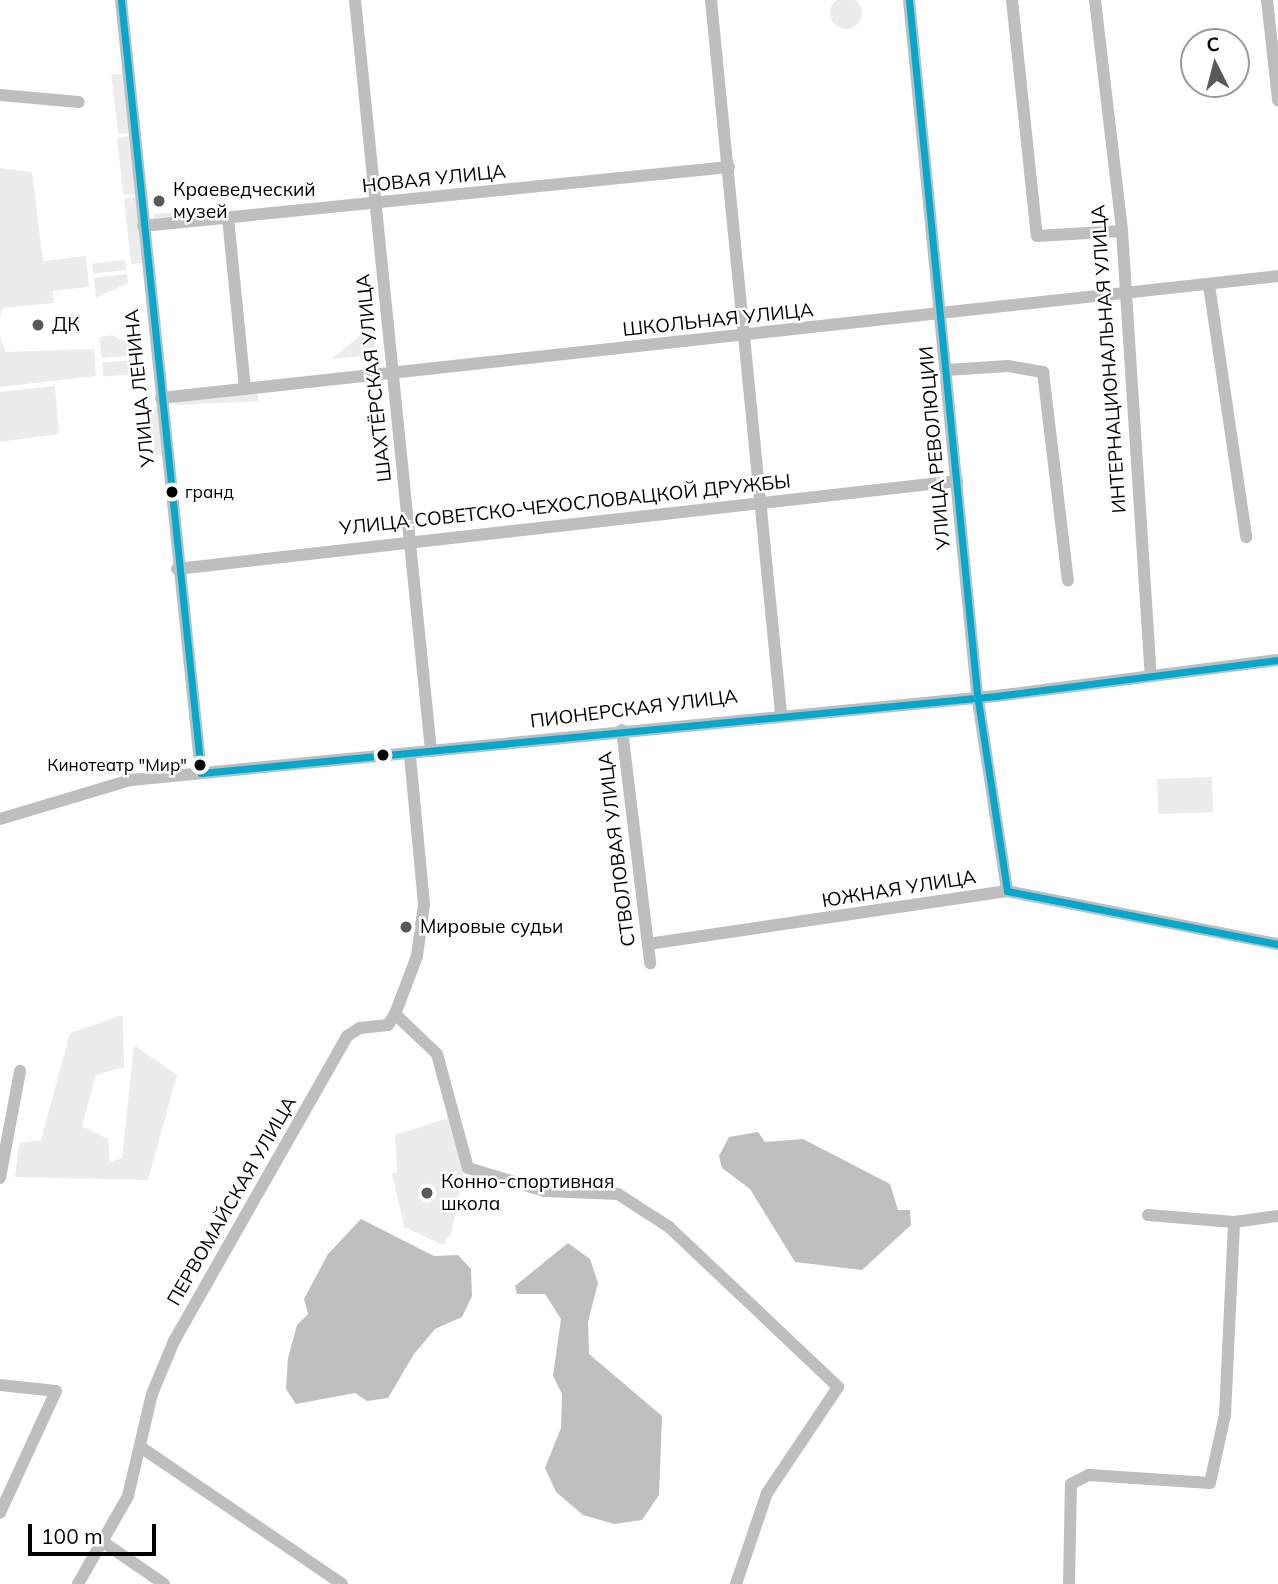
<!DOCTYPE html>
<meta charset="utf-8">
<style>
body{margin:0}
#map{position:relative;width:1278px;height:1584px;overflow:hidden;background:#fff;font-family:Mulish,sans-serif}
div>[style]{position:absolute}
.green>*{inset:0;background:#ececec;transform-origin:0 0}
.round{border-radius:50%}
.water>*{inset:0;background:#bfbfbf}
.minor>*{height:12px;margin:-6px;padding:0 6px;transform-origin:6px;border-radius:6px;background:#bebebe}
.bus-1>*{height:7px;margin:-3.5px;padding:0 3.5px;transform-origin:3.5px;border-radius:3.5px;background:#00a9ce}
.dots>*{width:19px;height:19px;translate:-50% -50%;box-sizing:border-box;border:4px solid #fff;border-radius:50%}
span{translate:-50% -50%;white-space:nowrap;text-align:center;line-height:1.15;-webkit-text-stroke:5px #fff;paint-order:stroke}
.bus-label{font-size:17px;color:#000}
.left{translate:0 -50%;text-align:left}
.right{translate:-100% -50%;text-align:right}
.street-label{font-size:19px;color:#000}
.poi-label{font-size:19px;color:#000}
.north{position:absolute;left:1180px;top:28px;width:70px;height:70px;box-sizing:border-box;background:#fff;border:2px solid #999;border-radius:50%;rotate:354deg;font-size:19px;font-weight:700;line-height:28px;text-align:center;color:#000}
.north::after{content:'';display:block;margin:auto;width:24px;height:32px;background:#595959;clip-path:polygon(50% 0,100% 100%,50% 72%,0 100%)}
.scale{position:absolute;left:28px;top:1524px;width:128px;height:32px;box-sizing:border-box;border:4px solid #000;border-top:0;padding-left:9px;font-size:21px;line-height:24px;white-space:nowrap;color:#000;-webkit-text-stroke:5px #fff;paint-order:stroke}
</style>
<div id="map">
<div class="green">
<div class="round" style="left:830px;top:-3px;width:32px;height:32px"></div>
<div style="left:125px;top:73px;width:60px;height:14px;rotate:83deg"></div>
<div style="left:132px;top:136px;width:58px;height:15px;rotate:84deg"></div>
<div style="clip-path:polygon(0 168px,32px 172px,43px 261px,86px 256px,89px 287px,53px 291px,54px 303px,2px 308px,0 317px)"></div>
<div style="left:138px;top:197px;width:66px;height:14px;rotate:84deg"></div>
<div style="left:222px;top:207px;width:10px;height:69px;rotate:84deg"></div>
<div style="left:125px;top:260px;width:10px;height:33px;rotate:84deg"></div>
<div style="clip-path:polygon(127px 274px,128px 283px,96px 298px,94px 278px)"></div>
<div style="clip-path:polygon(373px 326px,375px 355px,331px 359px)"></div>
<div style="clip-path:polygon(112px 335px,137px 348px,138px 355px,102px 358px,99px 337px)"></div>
<div style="clip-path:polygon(0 337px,6px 352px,94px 349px,96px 376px,0 387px)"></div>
<div style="left:138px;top:360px;width:14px;height:36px;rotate:86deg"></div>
<div style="clip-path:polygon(55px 386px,59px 434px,0 442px,0 392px)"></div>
<div style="clip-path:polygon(257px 390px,259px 401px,175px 405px,174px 399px)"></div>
<div style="left:160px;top:407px;width:48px;height:10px;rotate:85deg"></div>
<div style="left:1212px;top:777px;width:35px;height:55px;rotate:88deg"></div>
<div style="clip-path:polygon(123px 1015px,124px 1067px,96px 1075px,82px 1126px,108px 1139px,110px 1162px,122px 1158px,134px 1045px,177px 1075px,148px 1180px,15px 1177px,19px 1143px,41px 1140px,70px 1033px)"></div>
<div style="clip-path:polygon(448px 1118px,465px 1166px,451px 1234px,443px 1245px,404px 1227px,392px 1173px,397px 1172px,395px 1135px)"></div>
</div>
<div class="water">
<div style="clip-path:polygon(758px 1132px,765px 1142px,803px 1139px,890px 1184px,898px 1210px,910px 1210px,911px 1225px,862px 1270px,795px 1262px,750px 1189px,722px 1168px,719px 1156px,729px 1137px)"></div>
<div style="clip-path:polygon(361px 1219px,434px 1256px,458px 1255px,471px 1269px,472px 1296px,462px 1317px,435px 1329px,414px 1354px,388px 1398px,367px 1401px,355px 1393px,296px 1404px,286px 1389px,288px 1358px,297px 1325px,308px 1314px,304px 1299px,328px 1254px)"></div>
<div style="clip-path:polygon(568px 1243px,590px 1259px,598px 1283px,588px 1322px,589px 1354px,662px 1416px,659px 1495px,642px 1520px,614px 1524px,583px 1515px,556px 1492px,545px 1468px,561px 1428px,562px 1394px,553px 1376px,561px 1319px,545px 1294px,517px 1294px,515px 1286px)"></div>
</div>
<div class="minor">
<div style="left:121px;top:0;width:777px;rotate:84.09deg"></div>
<div style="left:355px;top:0;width:755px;rotate:84.22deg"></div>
<div style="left:711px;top:0;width:715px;rotate:84.39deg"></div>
<div style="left:909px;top:0;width:697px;rotate:84.4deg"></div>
<div style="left:977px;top:694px;width:199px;rotate:81.3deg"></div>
<div style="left:1012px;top:0;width:237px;rotate:84deg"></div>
<div style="left:1037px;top:236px;width:85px;rotate:-3.4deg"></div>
<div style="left:1095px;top:0;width:233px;rotate:83.3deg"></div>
<div style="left:1122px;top:231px;width:445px;rotate:86.3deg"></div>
<div style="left:1267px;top:0;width:101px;rotate:83.7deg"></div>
<div style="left:0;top:95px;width:79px;rotate:5.1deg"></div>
<div style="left:228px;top:218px;width:172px;rotate:84.3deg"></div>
<div style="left:143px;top:226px;width:589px;rotate:-5.75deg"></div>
<div style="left:1209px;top:285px;width:255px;rotate:81.6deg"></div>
<div style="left:947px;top:370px;width:61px;rotate:-3.8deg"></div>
<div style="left:1008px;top:366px;width:36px;rotate:10deg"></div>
<div style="left:1043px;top:372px;width:210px;rotate:83.2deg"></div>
<div style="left:161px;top:398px;width:1124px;rotate:-6.23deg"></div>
<div style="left:177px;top:569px;width:785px;rotate:-6.44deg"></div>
<div style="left:622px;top:730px;width:235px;rotate:83.1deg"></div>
<div style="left:0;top:819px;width:137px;rotate:-16.6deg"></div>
<div style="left:131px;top:780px;width:869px;rotate:-5.55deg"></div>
<div style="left:996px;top:696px;width:284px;rotate:-7.3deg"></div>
<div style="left:648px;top:944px;width:363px;rotate:-8.4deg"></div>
<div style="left:1007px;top:891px;width:276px;rotate:11.1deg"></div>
<div style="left:395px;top:1014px;width:58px;rotate:43.6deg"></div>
<div style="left:437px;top:1054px;width:118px;rotate:74.8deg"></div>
<div style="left:468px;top:1168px;width:79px;rotate:16.8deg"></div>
<div style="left:544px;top:1191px;width:74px;rotate:2.3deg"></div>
<div style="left:618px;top:1194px;width:61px;rotate:32.9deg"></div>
<div style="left:669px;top:1227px;width:233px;rotate:43.4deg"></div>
<div style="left:838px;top:1387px;width:128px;rotate:123.8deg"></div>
<div style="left:767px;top:1493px;width:96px;rotate:108.8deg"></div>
<div style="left:0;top:1178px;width:109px;rotate:-79.4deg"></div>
<div style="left:1148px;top:1215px;width:86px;rotate:4.7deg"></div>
<div style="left:0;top:1385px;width:56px;rotate:6.1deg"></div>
<div style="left:56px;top:1391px;width:134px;rotate:114.7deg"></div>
<div style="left:142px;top:1448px;width:242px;rotate:34.2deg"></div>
<div style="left:103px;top:1542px;width:74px;rotate:34.5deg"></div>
<div style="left:78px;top:1584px;width:101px;rotate:-60.4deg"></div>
<div style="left:128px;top:1496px;width:105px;rotate:-76.8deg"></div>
<div style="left:152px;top:1394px;width:57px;rotate:-67.5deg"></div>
<div style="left:174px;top:1341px;width:351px;rotate:-60.4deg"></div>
<div style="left:347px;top:1036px;width:15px;rotate:-32deg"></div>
<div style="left:360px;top:1028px;width:28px;rotate:-6deg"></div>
<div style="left:388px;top:1025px;width:13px;rotate:-58deg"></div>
<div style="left:395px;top:1014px;width:62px;rotate:-69.2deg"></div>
<div style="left:417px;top:956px;width:52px;rotate:-82.3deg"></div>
<div style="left:424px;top:904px;width:149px;rotate:-95.4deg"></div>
<div style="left:1069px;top:1584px;width:100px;rotate:-88.9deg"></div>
<div style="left:1071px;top:1484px;width:20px;rotate:-27deg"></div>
<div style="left:1089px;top:1475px;width:121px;rotate:3.8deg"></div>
<div style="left:1210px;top:1483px;width:70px;rotate:-77.6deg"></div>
<div style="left:1225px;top:1415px;width:193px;rotate:-87.3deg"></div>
<div style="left:1234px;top:1222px;width:44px;rotate:-7.8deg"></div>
</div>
<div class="bus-1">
<div style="left:121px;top:0;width:777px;rotate:84.09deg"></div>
<div style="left:201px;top:773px;width:799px;rotate:-5.53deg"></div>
<div style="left:996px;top:696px;width:284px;rotate:-7.3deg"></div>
<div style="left:909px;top:0;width:697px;rotate:84.4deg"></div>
<div style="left:977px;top:694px;width:199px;rotate:81.3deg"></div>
<div style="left:1007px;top:891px;width:276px;rotate:11.1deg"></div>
</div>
<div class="dots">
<div style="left:159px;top:201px;background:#595959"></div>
<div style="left:38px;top:325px;background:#595959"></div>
<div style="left:172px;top:492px;background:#000"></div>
<div style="left:383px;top:755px;background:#000"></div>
<div style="left:200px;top:765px;background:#000"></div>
<div style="left:406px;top:927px;background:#595959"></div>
<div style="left:427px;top:1193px;background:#595959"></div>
</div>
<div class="bus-label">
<span class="left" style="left:185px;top:492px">гранд</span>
<span class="right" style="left:187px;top:765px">Кинотеатр "Мир"</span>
</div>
<div class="street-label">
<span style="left:434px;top:179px;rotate:-6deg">НОВАЯ УЛИЦА</span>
<span style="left:718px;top:320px;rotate:-6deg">ШКОЛЬНАЯ УЛИЦА</span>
<span style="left:1109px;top:359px;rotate:-94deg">ИНТЕРНАЦИОНАЛЬНАЯ УЛИЦА</span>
<span style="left:374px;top:378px;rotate:-96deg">ШАХТЁРСКАЯ УЛИЦА</span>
<span style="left:140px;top:388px;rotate:-96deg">УЛИЦА ЛЕНИНА</span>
<span style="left:935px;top:448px;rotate:-95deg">УЛИЦА РЕВОЛЮЦИИ</span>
<span style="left:565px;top:505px;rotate:-6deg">УЛИЦА СОВЕТСКО-ЧЕХОСЛОВАЦКОЙ ДРУЖБЫ</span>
<span style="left:634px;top:709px;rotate:-7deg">ПИОНЕРСКАЯ УЛИЦА</span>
<span style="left:617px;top:849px;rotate:-97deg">СТВОЛОВАЯ УЛИЦА</span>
<span style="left:899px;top:889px;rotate:-9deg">ЮЖНАЯ УЛИЦА</span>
<span style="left:232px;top:1201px;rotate:-60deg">ПЕРВОМАЙСКАЯ УЛИЦА</span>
</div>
<div class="poi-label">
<span class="left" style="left:173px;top:201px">Краеведческий<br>музей</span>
<span class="left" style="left:52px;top:325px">ДК</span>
<span class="left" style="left:420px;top:927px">Мировые судьи</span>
<span class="left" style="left:441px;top:1193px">Конно-спортивная<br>школа</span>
</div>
<div class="north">С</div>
<div class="scale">100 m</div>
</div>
